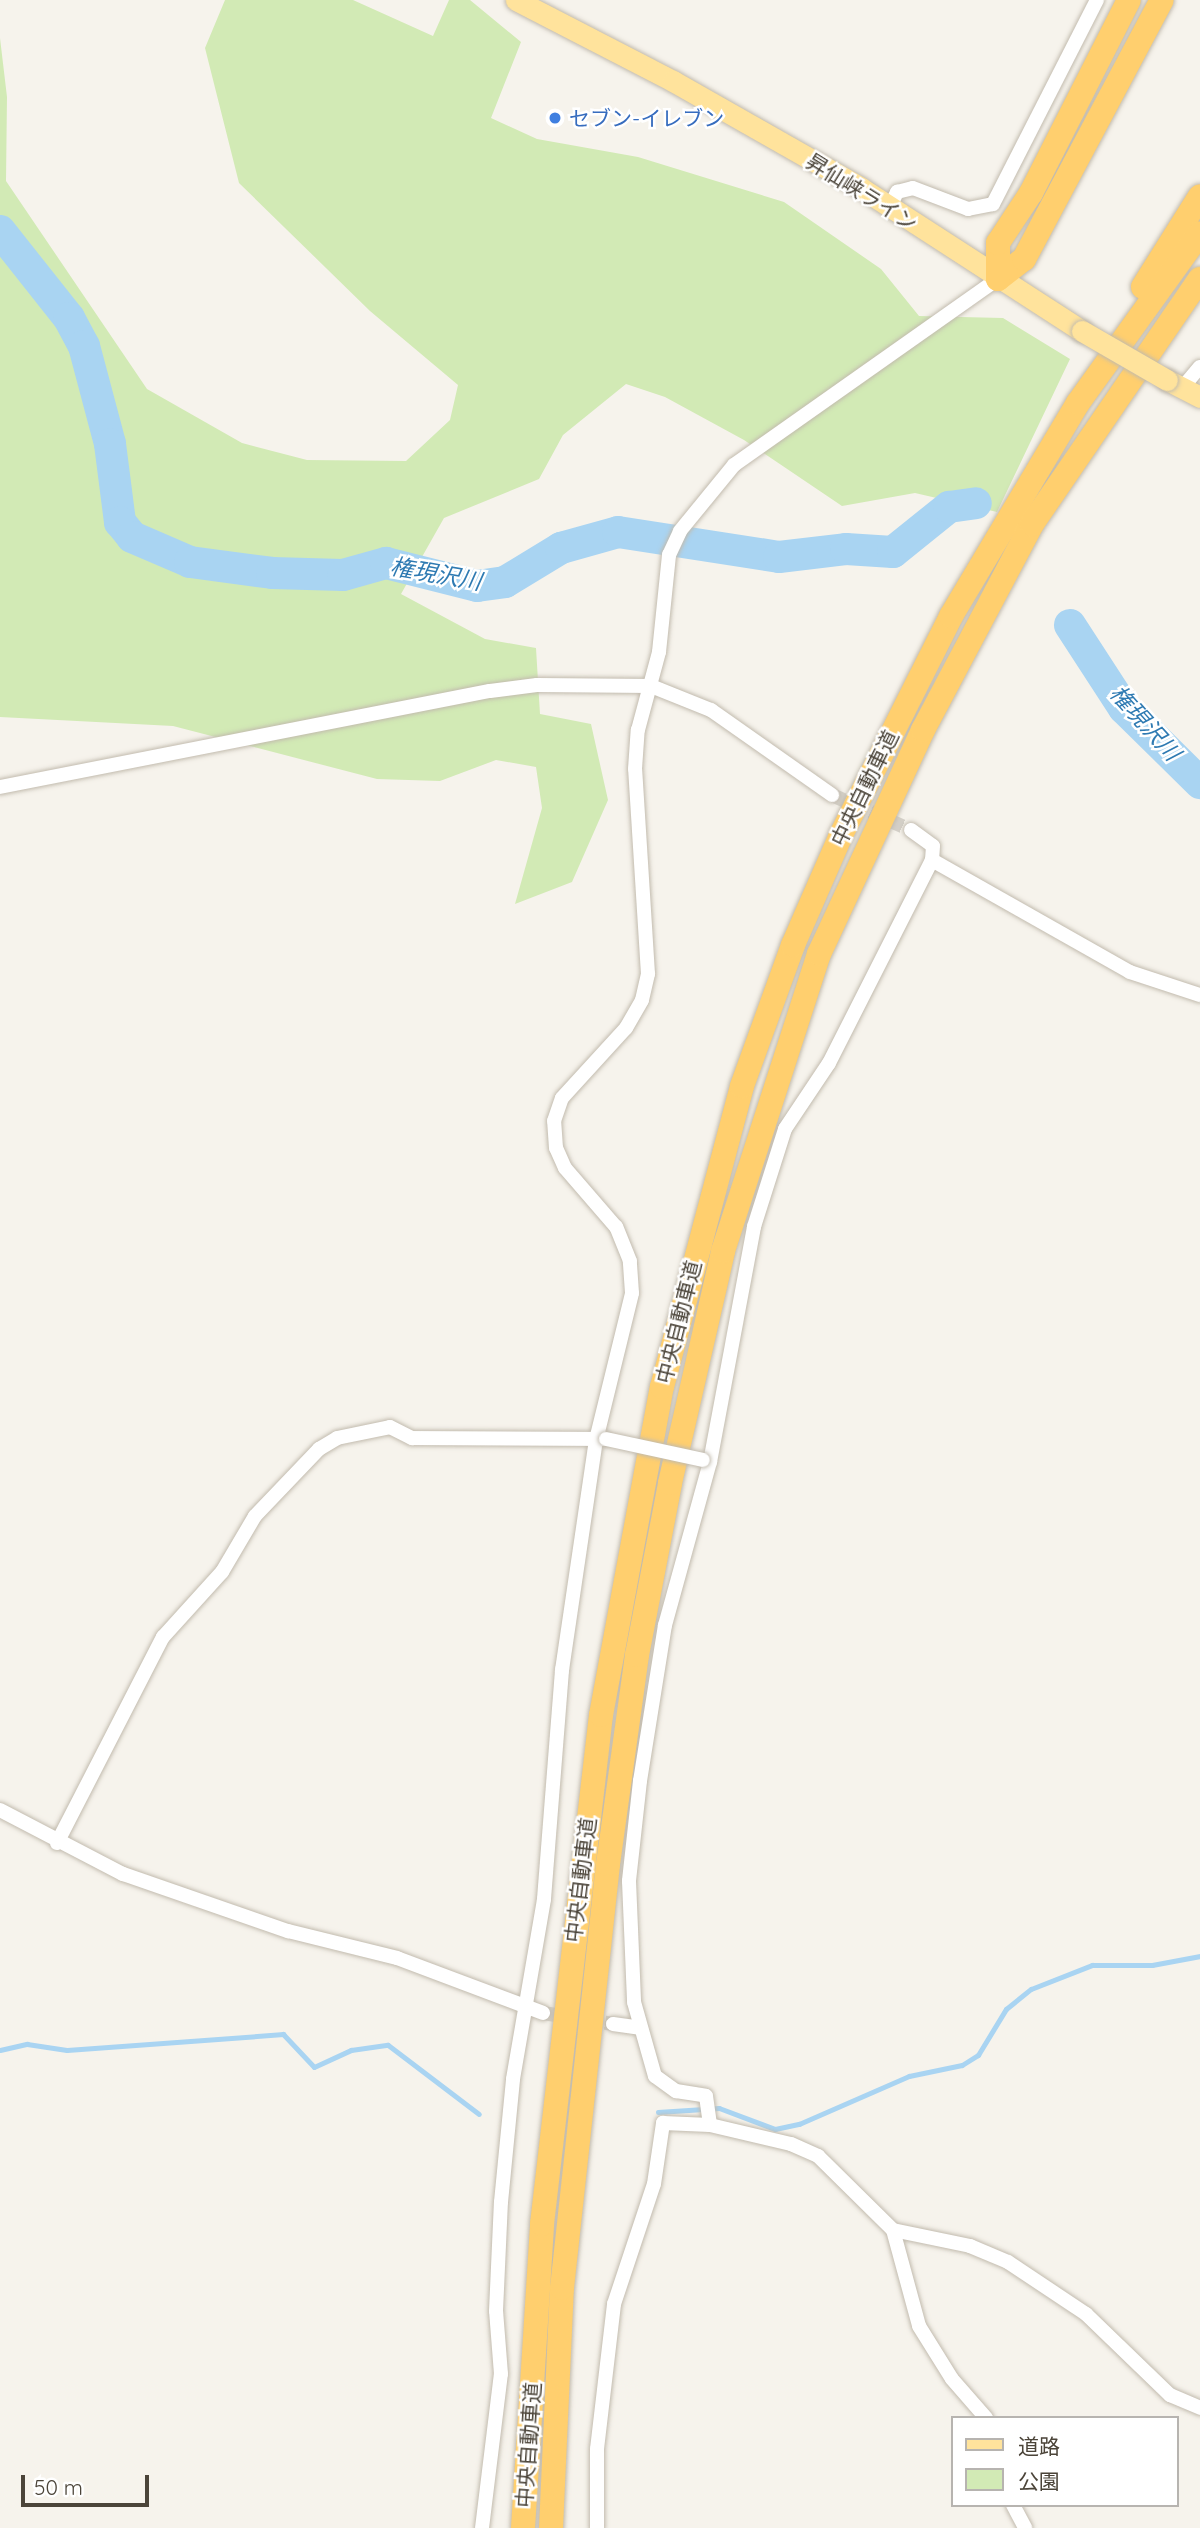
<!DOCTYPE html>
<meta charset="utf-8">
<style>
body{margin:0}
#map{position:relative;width:1200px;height:2528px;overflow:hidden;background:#f6f3ec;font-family:Quicksand,"Noto Sans JP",sans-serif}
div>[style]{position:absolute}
.green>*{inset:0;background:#d2eab5}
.stream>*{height:5px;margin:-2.5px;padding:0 2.5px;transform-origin:2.5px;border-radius:2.5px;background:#a9d4f2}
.river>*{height:32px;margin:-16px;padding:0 16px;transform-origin:16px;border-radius:16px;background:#a9d4f2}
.street-tunnel>*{height:14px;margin-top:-7px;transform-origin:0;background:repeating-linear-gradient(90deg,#d4d0c8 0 14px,transparent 0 21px)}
.roads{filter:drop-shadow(0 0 2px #c2bbae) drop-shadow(0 0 2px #c2bbae)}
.street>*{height:14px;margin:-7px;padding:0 7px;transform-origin:7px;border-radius:7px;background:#fff}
.primary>*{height:21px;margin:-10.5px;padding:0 10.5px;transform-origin:10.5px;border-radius:10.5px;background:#ffe39c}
.highway>*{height:24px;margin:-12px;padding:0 12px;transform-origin:12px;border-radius:12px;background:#ffcf6e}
.bridges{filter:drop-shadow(0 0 2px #c2bbae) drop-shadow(0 0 2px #c2bbae)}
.street-bridge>*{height:14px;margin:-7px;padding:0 7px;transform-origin:7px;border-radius:7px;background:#fff}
.primary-bridge>*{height:21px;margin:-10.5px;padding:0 10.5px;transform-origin:10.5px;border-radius:10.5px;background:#ffe39c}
.dots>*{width:19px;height:19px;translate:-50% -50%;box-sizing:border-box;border:4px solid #fff;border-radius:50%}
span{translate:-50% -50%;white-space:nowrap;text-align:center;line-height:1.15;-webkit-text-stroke:5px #fff;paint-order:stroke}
.shop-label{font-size:21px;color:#366cbe}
.left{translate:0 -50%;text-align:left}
.street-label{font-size:21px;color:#4b4439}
.water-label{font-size:23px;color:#2e7ab2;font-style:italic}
.legend{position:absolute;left:951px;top:2416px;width:228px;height:91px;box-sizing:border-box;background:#fff;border:2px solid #b7b4b0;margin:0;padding:9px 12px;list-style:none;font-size:21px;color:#4b4439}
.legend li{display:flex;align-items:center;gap:14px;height:35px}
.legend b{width:35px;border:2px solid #b7b4b0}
.scale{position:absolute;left:21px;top:2475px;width:128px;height:32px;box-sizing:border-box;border:4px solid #4b4439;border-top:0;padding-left:9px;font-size:21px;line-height:24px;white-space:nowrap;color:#4b4439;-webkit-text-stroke:5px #fff;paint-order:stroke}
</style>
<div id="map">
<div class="green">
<div style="clip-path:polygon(225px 0,353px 0,433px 36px,449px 0,470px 0,521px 42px,491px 118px,537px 139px,638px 157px,784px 202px,881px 269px,919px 316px,1003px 318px,1070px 359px,997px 512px,915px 493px,842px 506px,744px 440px,665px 397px,626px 384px,563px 435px,539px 479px,444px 518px,401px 594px,485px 639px,536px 648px,540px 714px,591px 724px,608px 800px,572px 882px,515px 904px,542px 808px,536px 767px,496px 760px,440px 781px,377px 779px,173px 726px,0 717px,0 38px,7px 97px,6px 181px,147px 389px,242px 443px,307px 460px,406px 461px,450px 420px,458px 385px,370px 311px,239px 183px,205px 48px)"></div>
</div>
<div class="stream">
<div style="left:0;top:2050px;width:28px;rotate:-13deg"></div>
<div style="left:27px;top:2044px;width:40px;rotate:8.5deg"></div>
<div style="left:67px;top:2050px;width:217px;rotate:-4.2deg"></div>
<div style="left:283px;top:2034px;width:45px;rotate:46.8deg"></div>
<div style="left:314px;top:2067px;width:41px;rotate:-24.7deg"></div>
<div style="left:351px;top:2050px;width:37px;rotate:-8deg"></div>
<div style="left:388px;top:2045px;width:114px;rotate:37.2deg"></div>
<div style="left:658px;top:2112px;width:61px;rotate:-3.8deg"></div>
<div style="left:719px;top:2108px;width:60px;rotate:20.6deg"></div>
<div style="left:775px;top:2129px;width:25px;rotate:-12deg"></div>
<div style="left:799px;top:2124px;width:120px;rotate:-23.6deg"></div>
<div style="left:909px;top:2076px;width:54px;rotate:-11.7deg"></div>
<div style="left:962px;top:2065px;width:19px;rotate:-32deg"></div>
<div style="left:978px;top:2055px;width:54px;rotate:-58.7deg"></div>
<div style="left:1006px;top:2009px;width:32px;rotate:-39deg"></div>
<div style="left:1031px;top:1989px;width:66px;rotate:-21.5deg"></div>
<div style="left:1092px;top:1965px;width:60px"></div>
<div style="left:1152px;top:1965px;width:49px;rotate:-10.6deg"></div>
</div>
<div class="river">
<div style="left:0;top:231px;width:111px;rotate:51.6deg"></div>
<div style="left:69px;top:318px;width:32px;rotate:62deg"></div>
<div style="left:84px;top:346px;width:101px;rotate:75.1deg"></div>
<div style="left:110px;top:444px;width:79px;rotate:82.7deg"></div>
<div style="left:120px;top:522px;width:19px;rotate:51deg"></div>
<div style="left:132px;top:537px;width:63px;rotate:23.3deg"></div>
<div style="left:190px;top:562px;width:83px;rotate:7.6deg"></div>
<div style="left:272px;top:573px;width:71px;rotate:1.6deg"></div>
<div style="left:343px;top:575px;width:45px;rotate:-15.6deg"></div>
<div style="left:386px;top:563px;width:94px;rotate:14.2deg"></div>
<div style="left:477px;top:586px;width:28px;rotate:-8deg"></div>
<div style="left:505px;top:582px;width:66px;rotate:-31.3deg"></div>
<div style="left:561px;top:548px;width:59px;rotate:-15.7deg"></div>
<div style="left:618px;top:532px;width:163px;rotate:8.8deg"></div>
<div style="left:779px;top:557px;width:67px;rotate:-6.8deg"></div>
<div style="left:846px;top:549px;width:47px;rotate:3.7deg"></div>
<div style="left:893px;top:552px;width:72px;rotate:-38.8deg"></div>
<div style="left:949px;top:507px;width:27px;rotate:-8deg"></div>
<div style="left:1070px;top:625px;width:99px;rotate:57deg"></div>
<div style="left:1124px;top:708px;width:107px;rotate:44.6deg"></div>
</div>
<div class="street-tunnel">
<div style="left:832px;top:795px;width:86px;rotate:23.9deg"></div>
<div style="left:543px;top:2013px;width:71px;rotate:8.9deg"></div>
</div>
<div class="roads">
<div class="street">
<div style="left:890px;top:207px;width:17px;rotate:-65deg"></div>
<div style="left:897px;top:192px;width:16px;rotate:-14deg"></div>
<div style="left:913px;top:188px;width:59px;rotate:20.9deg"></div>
<div style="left:968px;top:209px;width:25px;rotate:-11deg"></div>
<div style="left:993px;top:204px;width:229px;rotate:-63deg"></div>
<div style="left:1183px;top:387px;width:26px;rotate:-50deg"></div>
<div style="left:0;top:787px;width:499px;rotate:-11.1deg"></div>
<div style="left:490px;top:691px;width:47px;rotate:-7.3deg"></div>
<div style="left:537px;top:685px;width:114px;rotate:0.5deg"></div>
<div style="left:651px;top:686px;width:65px;rotate:21.8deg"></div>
<div style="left:711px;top:710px;width:148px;rotate:35.1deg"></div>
<div style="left:911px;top:830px;width:27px;rotate:36deg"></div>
<div style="left:933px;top:846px;width:14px;rotate:94deg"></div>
<div style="left:932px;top:860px;width:228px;rotate:116.9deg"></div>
<div style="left:829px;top:1063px;width:79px;rotate:123.7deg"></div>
<div style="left:785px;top:1129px;width:103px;rotate:107.6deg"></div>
<div style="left:754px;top:1227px;width:239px;rotate:100.6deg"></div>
<div style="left:710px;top:1462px;width:169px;rotate:105.4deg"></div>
<div style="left:665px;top:1625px;width:158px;rotate:99.1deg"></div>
<div style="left:640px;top:1781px;width:101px;rotate:96.3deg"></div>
<div style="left:629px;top:1881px;width:121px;rotate:87.6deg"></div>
<div style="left:634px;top:2002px;width:77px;rotate:74.2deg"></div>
<div style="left:655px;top:2076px;width:26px;rotate:36deg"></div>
<div style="left:676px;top:2091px;width:30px;rotate:9deg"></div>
<div style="left:706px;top:2096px;width:29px;rotate:82deg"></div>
<div style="left:710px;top:2125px;width:83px;rotate:13.2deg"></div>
<div style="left:791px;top:2144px;width:30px;rotate:24deg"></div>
<div style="left:818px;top:2156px;width:105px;rotate:44.6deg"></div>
<div style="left:893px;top:2230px;width:79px;rotate:11.7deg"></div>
<div style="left:970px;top:2246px;width:41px;rotate:22.8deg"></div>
<div style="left:1008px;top:2262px;width:94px;rotate:33.7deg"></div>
<div style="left:1086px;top:2314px;width:117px;rotate:44deg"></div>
<div style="left:1170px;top:2395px;width:33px;rotate:23deg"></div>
<div style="left:932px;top:860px;width:227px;rotate:29.5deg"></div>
<div style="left:1130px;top:972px;width:74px;rotate:18.2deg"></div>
<div style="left:0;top:1810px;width:139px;rotate:27.5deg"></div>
<div style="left:123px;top:1874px;width:175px;rotate:19.1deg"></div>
<div style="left:288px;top:1931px;width:112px;rotate:13.9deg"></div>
<div style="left:397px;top:1958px;width:156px;rotate:20.6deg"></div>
<div style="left:57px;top:1843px;width:232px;rotate:-62.8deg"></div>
<div style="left:163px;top:1637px;width:88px;rotate:-47.8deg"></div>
<div style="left:222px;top:1572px;width:65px;rotate:-59.5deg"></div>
<div style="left:255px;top:1516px;width:93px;rotate:-46.3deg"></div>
<div style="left:319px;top:1449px;width:21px;rotate:-31deg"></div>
<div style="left:337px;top:1438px;width:54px;rotate:-11.7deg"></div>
<div style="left:390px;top:1427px;width:25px;rotate:27deg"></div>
<div style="left:412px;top:1438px;width:192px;rotate:0.3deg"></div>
<div style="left:613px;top:2024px;width:27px;rotate:8deg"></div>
<div style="left:893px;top:2230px;width:99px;rotate:74.8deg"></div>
<div style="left:919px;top:2326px;width:62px;rotate:58.1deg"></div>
<div style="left:952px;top:2379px;width:52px;rotate:48.9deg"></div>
<div style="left:1013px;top:2505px;width:26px;rotate:62deg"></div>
<div style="left:482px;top:2528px;width:155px;rotate:-83deg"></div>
<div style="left:501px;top:2374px;width:63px;rotate:-94.5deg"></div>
<div style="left:496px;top:2311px;width:109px;rotate:-87.4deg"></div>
<div style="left:501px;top:2202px;width:124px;rotate:-84.4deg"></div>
<div style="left:513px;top:2079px;width:183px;rotate:-80.2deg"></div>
<div style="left:544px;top:1899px;width:230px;rotate:-85.5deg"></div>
<div style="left:562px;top:1670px;width:232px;rotate:-81.6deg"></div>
<div style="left:596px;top:1440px;width:151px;rotate:-76.2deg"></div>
<div style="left:632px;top:1293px;width:32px;rotate:-94deg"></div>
<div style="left:630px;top:1261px;width:37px;rotate:-112deg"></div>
<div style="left:616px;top:1227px;width:78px;rotate:-130.8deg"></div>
<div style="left:565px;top:1168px;width:22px;rotate:-114deg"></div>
<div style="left:556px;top:1148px;width:27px;rotate:-94deg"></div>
<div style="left:554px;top:1121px;width:24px;rotate:-71deg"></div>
<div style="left:562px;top:1098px;width:95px;rotate:-47.6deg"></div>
<div style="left:626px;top:1028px;width:32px;rotate:-60deg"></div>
<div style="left:642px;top:1000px;width:27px;rotate:-77deg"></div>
<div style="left:648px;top:974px;width:205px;rotate:-93.6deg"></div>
<div style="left:635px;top:769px;width:39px;rotate:-86deg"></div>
<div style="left:638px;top:730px;width:81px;rotate:-74.9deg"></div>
<div style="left:659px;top:652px;width:98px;rotate:-84.1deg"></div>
<div style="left:669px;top:555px;width:26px;rotate:-65deg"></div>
<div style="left:680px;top:531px;width:85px;rotate:-50.7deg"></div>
<div style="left:734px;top:465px;width:323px;rotate:-35.2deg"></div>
<div style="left:597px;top:2528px;width:79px;rotate:-90deg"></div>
<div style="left:597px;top:2449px;width:146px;rotate:-83.3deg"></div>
<div style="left:614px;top:2304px;width:126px;rotate:-71.6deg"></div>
<div style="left:654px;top:2184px;width:62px;rotate:-81.6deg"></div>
<div style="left:663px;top:2123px;width:47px;rotate:2.4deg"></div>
</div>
<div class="primary">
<div style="left:516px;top:0;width:177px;rotate:27.3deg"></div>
<div style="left:673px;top:81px;width:216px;rotate:29.6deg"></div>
<div style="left:861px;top:188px;width:263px;rotate:32.9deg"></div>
<div style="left:1167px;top:380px;width:37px;rotate:27deg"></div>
</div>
<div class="highway">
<div style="left:998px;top:279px;width:33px;rotate:-38deg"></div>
<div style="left:1024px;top:259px;width:293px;rotate:-62deg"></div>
<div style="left:998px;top:279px;width:36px;rotate:-90deg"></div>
<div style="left:998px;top:243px;width:60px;rotate:-56.6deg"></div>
<div style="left:1031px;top:193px;width:216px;rotate:-63.1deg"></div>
<div style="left:1143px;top:287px;width:107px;rotate:-57.9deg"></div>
<div style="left:523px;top:2528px;width:305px;rotate:-86.4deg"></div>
<div style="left:542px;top:2224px;width:512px;rotate:-83.39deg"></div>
<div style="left:601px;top:1715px;width:334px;rotate:-79.5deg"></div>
<div style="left:662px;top:1387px;width:311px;rotate:-75.1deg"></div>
<div style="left:742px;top:1086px;width:150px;rotate:-70.1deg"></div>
<div style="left:793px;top:945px;width:120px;rotate:-66.4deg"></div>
<div style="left:841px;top:835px;width:245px;rotate:-63.3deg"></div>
<div style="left:951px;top:616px;width:248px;rotate:-59.2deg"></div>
<div style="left:1078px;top:403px;width:209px;rotate:-54.3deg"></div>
<div style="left:551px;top:2528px;width:240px;rotate:-87.4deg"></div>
<div style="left:562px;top:2288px;width:426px;rotate:-83.8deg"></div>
<div style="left:608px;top:1864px;width:211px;rotate:-82.1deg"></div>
<div style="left:637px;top:1655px;width:175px;rotate:-79.1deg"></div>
<div style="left:670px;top:1483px;width:238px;rotate:-77.1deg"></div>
<div style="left:723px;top:1251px;width:312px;rotate:-72.1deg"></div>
<div style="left:819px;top:954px;width:247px;rotate:-65.1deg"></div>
<div style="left:923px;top:730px;width:233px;rotate:-62.1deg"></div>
<div style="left:1032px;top:524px;width:297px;rotate:-55.6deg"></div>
</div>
</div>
<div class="bridges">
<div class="street-bridge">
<div style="left:606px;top:1439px;width:99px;rotate:12.2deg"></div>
</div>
<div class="primary-bridge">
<div style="left:1082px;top:331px;width:98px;rotate:30deg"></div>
</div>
</div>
<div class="dots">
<div style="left:555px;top:118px;background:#3f7fe0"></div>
</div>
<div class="shop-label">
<span class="left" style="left:569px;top:118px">セブン-イレブン</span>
</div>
<div class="street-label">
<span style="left:862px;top:192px;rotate:32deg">昇仙峡ライン</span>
<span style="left:864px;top:788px;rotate:-64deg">中央自動車道</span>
<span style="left:678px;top:1322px;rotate:-76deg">中央自動車道</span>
<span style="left:580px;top:1880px;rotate:-83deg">中央自動車道</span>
<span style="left:528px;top:2445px;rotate:-86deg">中央自動車道</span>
</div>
<div class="water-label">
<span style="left:436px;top:574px;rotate:10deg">権現沢川</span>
<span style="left:1145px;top:723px;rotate:48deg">権現沢川</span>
</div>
<ul class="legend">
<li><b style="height:9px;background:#ffe39c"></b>道路</li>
<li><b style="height:19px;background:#d2eab5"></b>公園</li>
</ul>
<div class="scale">50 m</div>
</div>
